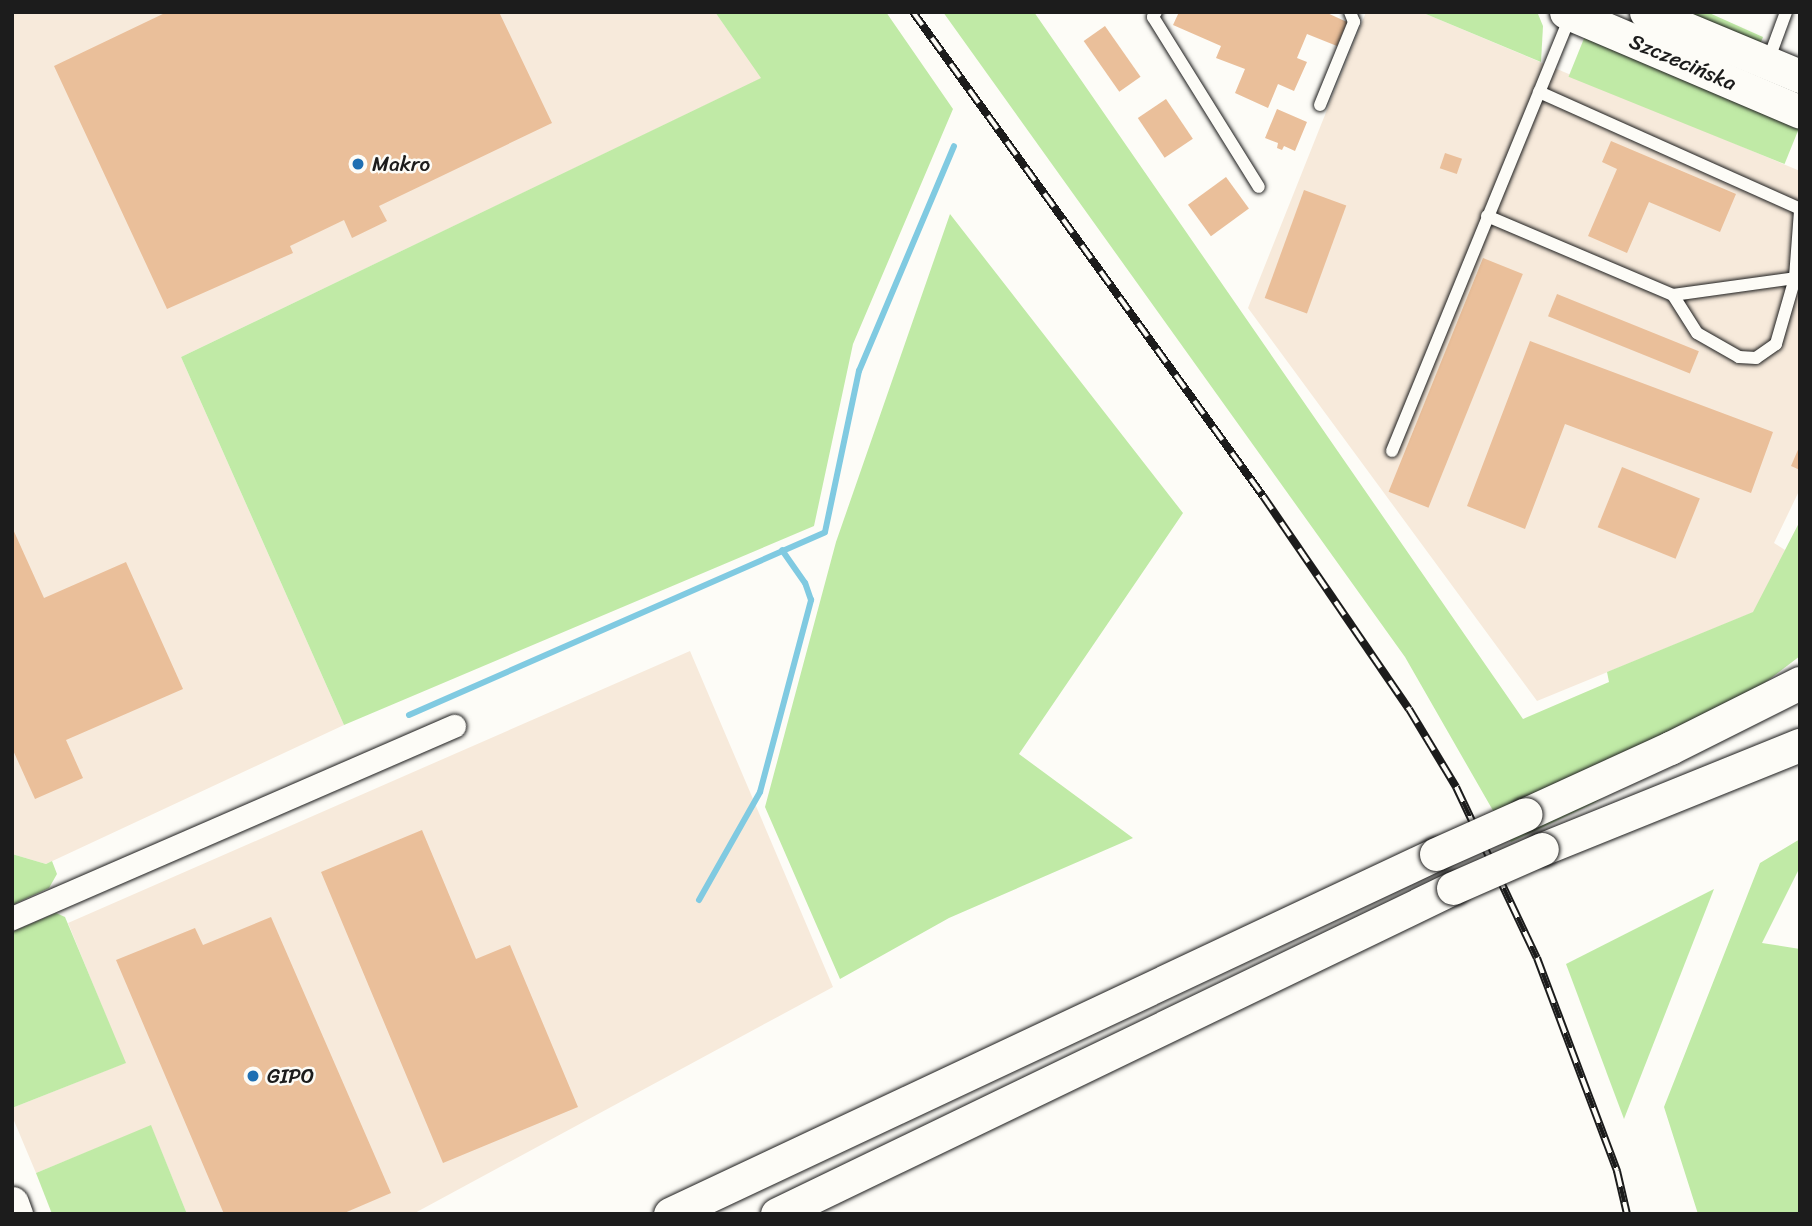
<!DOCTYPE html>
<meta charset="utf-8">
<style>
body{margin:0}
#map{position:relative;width:1812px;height:1226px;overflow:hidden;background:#fdfcf7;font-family:Sriracha,sans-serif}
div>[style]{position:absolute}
.built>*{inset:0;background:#f7eadb}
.green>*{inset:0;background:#c0eaa6;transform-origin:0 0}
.stream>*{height:6px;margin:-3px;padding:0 3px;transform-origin:3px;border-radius:3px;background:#80cae1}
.building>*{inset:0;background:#eabf9a;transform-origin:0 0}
.roads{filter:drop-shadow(0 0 2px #1c1c1c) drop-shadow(0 0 2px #1c1c1c)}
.service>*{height:12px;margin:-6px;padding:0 6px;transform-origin:6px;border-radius:6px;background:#fdfcf7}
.minor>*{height:23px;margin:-11.5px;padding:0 11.5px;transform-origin:11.5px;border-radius:11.5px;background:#fdfcf7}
.secondary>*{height:33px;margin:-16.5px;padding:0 16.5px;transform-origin:16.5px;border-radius:16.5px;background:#fdfcf7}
.rail>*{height:8px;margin-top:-4px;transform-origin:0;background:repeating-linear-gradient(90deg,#fdfcf7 0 16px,#1c1c1c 0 32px);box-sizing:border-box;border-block:2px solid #1c1c1c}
.bridges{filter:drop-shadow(0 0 2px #1c1c1c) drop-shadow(0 0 2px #1c1c1c)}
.secondary-bridge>*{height:33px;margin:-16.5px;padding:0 16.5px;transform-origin:16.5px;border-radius:16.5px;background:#fdfcf7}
.dots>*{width:19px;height:19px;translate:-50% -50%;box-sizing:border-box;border:4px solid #fdfcf7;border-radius:50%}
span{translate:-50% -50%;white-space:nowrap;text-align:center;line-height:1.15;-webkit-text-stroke:5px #fdfcf7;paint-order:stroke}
.street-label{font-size:21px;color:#1c1c1c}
.poi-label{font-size:21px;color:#1c1c1c}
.left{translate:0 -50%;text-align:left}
.frame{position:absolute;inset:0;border:14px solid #1c1c1c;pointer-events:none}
</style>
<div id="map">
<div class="built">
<div style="clip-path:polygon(12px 12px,715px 12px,762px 78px,181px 357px,344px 725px,46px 864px,12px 854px)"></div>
<div style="clip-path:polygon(1366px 12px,1421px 12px,1800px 171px,1800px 489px,1774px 543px,1785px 550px,1754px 612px,1537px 701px,1248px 308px)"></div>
<div style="clip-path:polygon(690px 651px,833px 987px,413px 1214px,187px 1214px,151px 1126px,36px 1173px,12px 1116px,12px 1108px,125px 1063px,68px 923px)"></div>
</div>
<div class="green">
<div style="clip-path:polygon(715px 12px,886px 12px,953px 109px,853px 344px,814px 526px,344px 725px,181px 357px,761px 78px)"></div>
<div style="clip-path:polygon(943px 12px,1034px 12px,1523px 719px,1609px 682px,1607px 672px,1753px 612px,1800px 521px,1800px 656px,1666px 758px,1594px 803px,1511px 842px,1405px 657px)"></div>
<div style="clip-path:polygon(1421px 12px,1538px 14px,1543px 26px,1541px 62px)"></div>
<div style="clip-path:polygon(1678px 12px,1707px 12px,1763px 37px,1761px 42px,1747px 42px)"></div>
<div style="left:1585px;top:36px;width:233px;height:44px;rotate:22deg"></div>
<div style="clip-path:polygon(950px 214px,1183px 513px,1019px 754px,1133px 838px,949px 918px,840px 979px,765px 807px,836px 542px)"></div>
<div style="clip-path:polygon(1800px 839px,1800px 867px,1762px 943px,1800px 949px,1800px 1214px,1698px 1214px,1664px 1107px,1760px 863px)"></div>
<div style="clip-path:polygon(12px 854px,46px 864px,52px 861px,57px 874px,49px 888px,12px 905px)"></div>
<div style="clip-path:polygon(1714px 889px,1624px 1119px,1566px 964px)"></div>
<div style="clip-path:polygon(56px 913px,65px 917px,126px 1063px,12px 1108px,12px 932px)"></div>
<div style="clip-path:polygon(151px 1125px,187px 1214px,52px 1214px,36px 1173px)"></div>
</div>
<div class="stream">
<div style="left:409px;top:715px;width:454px;rotate:-23.7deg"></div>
<div style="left:825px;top:532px;width:165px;rotate:-78.1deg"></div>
<div style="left:859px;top:371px;width:244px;rotate:-67.1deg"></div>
<div style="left:699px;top:900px;width:124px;rotate:-60.5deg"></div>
<div style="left:760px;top:792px;width:199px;rotate:-75.1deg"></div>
<div style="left:811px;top:600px;width:18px;rotate:-109deg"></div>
<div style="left:805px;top:583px;width:40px;rotate:-124.9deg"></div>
</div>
<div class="building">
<div style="clip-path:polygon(167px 12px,499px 12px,552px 123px,379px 206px,387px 221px,352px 238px,344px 220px,290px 246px,293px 253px,167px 309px,54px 66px)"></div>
<div style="clip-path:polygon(1179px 12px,1325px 12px,1347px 22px,1337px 46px,1307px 34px,1297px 58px,1307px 62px,1294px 91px,1278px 84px,1268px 108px,1235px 93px,1245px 69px,1216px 58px,1221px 46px,1173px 25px)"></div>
<div style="left:1105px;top:26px;width:62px;height:26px;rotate:55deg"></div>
<div style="left:1166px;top:99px;width:48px;height:34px;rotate:56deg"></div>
<div style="clip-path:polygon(1277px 109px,1307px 122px,1295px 151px,1284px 146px,1282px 150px,1277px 148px,1278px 143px,1265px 138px)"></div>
<div style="clip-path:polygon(1611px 141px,1736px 194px,1720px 232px,1649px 202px,1627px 253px,1588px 236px,1617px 169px,1602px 162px)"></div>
<div style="left:1445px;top:153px;width:18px;height:16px;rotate:19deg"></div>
<div style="left:1226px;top:177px;width:39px;height:47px;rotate:54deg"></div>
<div style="left:1304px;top:190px;width:45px;height:115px;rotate:20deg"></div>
<div style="left:1483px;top:258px;width:43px;height:252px;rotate:22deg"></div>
<div style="left:1557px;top:294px;width:153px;height:24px;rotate:22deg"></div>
<div style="clip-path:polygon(1530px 341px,1773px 432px,1751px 493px,1565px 424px,1525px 529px,1467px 506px)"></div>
<div style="clip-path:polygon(1800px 445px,1800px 470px,1791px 466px)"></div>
<div style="left:1622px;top:467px;width:84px;height:65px;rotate:22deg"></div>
<div style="clip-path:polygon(12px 527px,44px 598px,126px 562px,183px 689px,66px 740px,83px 778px,35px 799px,12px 748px)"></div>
<div style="clip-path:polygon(422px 830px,476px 959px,510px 945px,578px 1107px,443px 1163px,321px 872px)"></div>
<div style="clip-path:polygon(271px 917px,391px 1193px,342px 1214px,224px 1214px,116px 960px,195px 928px,203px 945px)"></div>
</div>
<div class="roads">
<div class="service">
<div style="left:1156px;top:12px;width:6px;rotate:121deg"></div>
<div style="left:1153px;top:17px;width:200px;rotate:58.1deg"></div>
<div style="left:1768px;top:61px;width:52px;rotate:-69.8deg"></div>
<div style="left:1539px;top:92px;width:286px;rotate:24.1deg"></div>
<div style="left:1320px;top:105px;width:90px;rotate:-67.7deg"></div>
<div style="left:1354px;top:22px;width:11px;rotate:-112deg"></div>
<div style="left:1800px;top:211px;width:67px;rotate:94.3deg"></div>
<div style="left:1795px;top:278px;width:5px;rotate:22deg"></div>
<div style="left:1487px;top:216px;width:202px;rotate:23deg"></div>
<div style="left:1673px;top:295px;width:123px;rotate:-7.9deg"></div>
<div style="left:1795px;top:278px;width:69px;rotate:106.1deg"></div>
<div style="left:1776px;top:344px;width:24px;rotate:145deg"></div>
<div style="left:1756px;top:358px;width:17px;rotate:-177deg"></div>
<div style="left:1739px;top:357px;width:48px;rotate:-150.3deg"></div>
<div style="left:1697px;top:333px;width:45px;rotate:-122.3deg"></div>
<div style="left:1392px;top:451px;width:472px;rotate:-67.7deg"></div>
</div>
<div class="minor">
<div style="left:12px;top:918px;width:482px;rotate:-23.5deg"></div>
</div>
<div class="secondary">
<div style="left:1566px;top:12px;width:254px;rotate:23.1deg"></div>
<div style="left:1646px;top:12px;width:167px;rotate:22.6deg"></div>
<div style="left:1526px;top:814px;width:158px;rotate:-24.6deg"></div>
<div style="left:1670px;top:748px;width:145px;rotate:-26.6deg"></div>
<div style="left:1542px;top:849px;width:278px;rotate:-22deg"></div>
<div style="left:12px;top:1203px;width:12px;rotate:70deg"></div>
<div style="left:670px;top:1214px;width:846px;rotate:-25.17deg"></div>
<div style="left:777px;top:1214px;width:751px;rotate:-25.75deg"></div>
</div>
</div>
<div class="rail">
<div style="left:913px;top:12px;width:597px;rotate:54.13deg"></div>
<div style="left:1263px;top:496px;width:258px;rotate:55.6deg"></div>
<div style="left:1409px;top:709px;width:91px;rotate:58.9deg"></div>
<div style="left:1456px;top:787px;width:189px;rotate:64.7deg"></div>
<div style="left:1537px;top:958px;width:228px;rotate:69.4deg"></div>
<div style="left:1617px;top:1171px;width:44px;rotate:76.9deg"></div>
</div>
<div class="bridges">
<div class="secondary-bridge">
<div style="left:1436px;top:854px;width:98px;rotate:-24deg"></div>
<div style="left:1453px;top:888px;width:97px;rotate:-23.7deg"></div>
</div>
</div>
<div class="dots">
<div style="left:358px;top:164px;background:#1f6fb2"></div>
<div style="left:253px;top:1076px;background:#1f6fb2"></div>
</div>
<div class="street-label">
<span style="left:1683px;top:62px;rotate:23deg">Szczecińska</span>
</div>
<div class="poi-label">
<span class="left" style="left:372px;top:164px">Makro</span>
<span class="left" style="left:267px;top:1076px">GIPO</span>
</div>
<div class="frame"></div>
</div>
